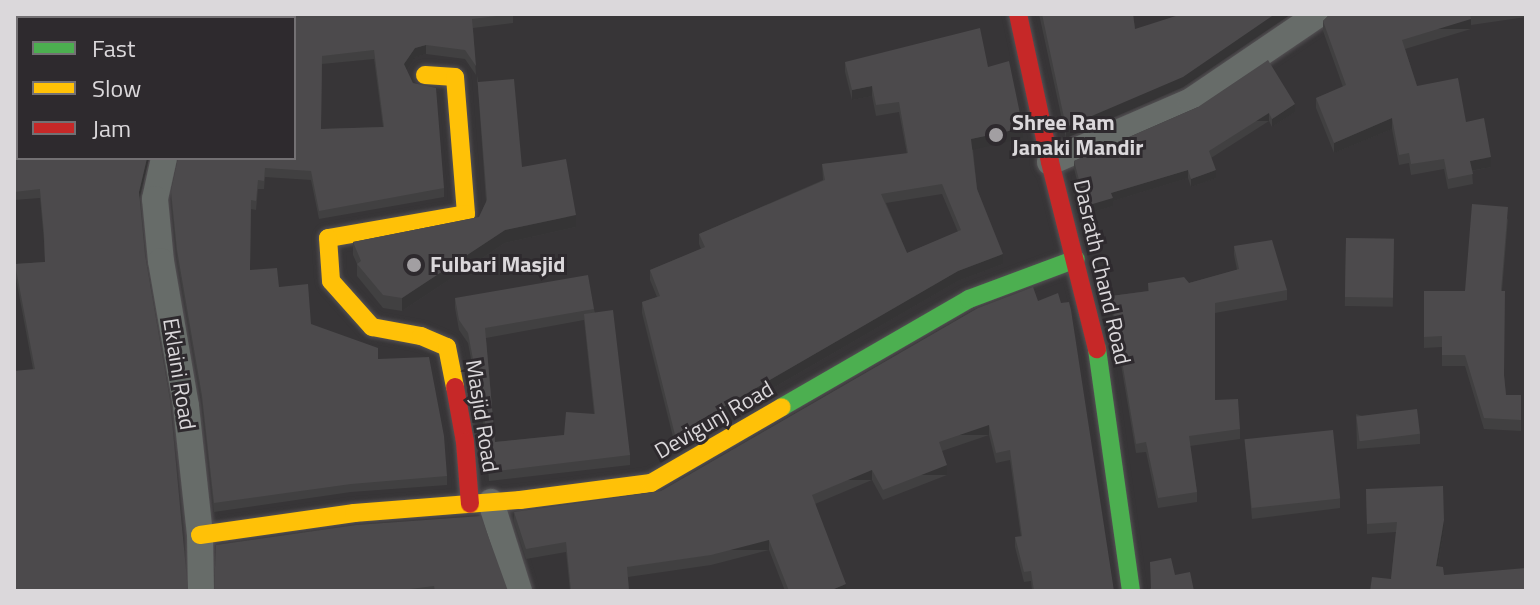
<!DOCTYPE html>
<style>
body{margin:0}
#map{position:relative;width:1540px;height:605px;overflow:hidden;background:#373537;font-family:"Titillium Web",sans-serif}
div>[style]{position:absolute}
.roads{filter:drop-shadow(0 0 2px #555255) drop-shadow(0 0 2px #555255)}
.street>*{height:26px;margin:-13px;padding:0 13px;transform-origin:13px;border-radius:13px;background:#676c69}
.fast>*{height:18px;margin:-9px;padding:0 9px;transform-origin:9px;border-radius:9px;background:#4caf50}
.slow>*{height:18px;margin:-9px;padding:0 9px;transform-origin:9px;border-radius:9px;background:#ffc107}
.jam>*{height:18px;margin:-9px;padding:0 9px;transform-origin:9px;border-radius:9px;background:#c62828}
.wall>*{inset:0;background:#414041;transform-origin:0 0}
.shaded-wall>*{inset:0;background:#353435;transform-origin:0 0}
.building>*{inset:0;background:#4c4a4c;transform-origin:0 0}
.dots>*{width:22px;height:22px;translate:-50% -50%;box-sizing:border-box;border:4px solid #2e2a2e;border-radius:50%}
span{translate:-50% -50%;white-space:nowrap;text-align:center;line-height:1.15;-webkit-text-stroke:6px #2e2a2e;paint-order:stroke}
.poi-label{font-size:22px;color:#dbd8db;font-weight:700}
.left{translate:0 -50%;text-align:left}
.street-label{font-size:22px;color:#dbd8db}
.frame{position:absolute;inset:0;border:16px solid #dbd8db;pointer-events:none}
.legend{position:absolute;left:16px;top:16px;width:280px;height:144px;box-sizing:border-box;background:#2e2a2e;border:2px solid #737073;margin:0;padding:10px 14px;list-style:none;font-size:24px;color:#dbd8db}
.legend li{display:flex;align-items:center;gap:16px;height:40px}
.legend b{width:40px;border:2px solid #737073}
</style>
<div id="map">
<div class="roads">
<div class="street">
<div style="left:188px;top:14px;width:4px;rotate:76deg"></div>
<div style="left:164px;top:158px;width:42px;rotate:102.4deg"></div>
<div style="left:155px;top:199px;width:62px;rotate:84.5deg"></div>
<div style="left:161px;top:261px;width:147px;rotate:80.2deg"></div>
<div style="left:186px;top:406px;width:130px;rotate:83.8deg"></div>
<div style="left:200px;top:535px;width:56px;rotate:89deg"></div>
<div style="left:1050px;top:162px;width:154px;rotate:-23.4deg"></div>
<div style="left:1191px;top:101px;width:155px;rotate:-34.2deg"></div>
<div style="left:491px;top:502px;width:93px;rotate:72.5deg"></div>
</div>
<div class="fast">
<div style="left:1097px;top:349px;width:244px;rotate:82deg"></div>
<div style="left:782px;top:407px;width:216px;rotate:-30deg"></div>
<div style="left:969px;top:299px;width:114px;rotate:-20.5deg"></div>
</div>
<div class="slow">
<div style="left:425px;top:75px;width:30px;rotate:4deg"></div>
<div style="left:455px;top:77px;width:137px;rotate:85.4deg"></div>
<div style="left:466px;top:214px;width:140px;rotate:170.1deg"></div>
<div style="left:328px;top:238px;width:43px;rotate:86deg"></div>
<div style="left:331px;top:281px;width:62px;rotate:48.3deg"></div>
<div style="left:372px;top:327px;width:50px;rotate:10.4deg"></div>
<div style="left:421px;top:336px;width:28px;rotate:23deg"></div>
<div style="left:447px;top:347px;width:41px;rotate:78.7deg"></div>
<div style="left:200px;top:535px;width:156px;rotate:-8.1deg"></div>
<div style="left:354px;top:513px;width:167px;rotate:-4.5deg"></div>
<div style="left:520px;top:500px;width:132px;rotate:-7.4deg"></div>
<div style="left:651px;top:483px;width:151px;rotate:-30.1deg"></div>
</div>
<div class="jam">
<div style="left:1018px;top:14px;width:151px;rotate:77.8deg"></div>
<div style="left:1050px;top:162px;width:193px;rotate:75.9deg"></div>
<div style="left:455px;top:387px;width:56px;rotate:79.7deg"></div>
<div style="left:465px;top:442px;width:62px;rotate:85.4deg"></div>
</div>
</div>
<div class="wall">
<div style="clip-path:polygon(14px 14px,18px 158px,149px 158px,140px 198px,145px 255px,170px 400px,33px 369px,15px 273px,15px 264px,45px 262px,44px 242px,40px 198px,14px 200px)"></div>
<div style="clip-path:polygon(evenodd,203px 14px,208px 14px,208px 16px,513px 14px,513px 23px,473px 28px,476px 75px,465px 59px,426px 54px,415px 57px,406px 69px,444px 188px,444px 197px,319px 219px,311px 180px,265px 177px,264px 189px,258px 189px,256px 210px,251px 209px,250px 270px,279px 287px,311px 324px,378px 359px,447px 476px,447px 485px,351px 492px,214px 512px,202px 404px,177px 259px,171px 200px,171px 191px,178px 158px,203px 14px,374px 59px,383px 127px,321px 129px,322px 64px,374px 59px)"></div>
<div style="clip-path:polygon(1039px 14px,1133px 14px,1135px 29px,1183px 87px,1066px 138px)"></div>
<div style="clip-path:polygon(1330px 14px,1526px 14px,1526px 17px,1471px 25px,1471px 29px,1405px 49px,1417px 86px,1466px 122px,1491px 167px,1472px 171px,1473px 184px,1448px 189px,1444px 169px,1411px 175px,1409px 163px,1399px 165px,1392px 129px,1334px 153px,1316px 108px,1316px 98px,1343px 87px,1323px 31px,1323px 21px)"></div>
<div style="clip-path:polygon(evenodd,845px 62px,988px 67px,1023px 138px,973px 149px,977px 189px,1003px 264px,958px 281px,675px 445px,642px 313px,642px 302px,657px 297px,650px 280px,650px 270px,701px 249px,699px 244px,699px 234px,823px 180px,822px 164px,907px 154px,899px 112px,876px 116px,872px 96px,852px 100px,845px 72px,845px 62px,942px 194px,958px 232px,907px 253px,886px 203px,942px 194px)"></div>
<div style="clip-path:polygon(477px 74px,478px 82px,522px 167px,576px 227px,505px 243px,402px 311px,383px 308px,357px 276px,357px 264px,353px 255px,353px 242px,479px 217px,486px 202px)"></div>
<div style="clip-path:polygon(1198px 107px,1295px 112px,1272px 127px,1269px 121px,1211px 158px,1216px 178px,1191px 187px,1188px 178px,1113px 201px,1113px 206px,1086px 214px,1074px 169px,1074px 161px)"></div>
<div style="clip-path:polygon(1508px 218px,1502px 291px,1504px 375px,1506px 395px,1521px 395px,1521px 431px,1484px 429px,1465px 366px,1442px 366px,1442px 347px,1424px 348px,1424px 291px,1465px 291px)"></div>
<div style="left:1346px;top:238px;width:48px;height:68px;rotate:1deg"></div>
<div style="clip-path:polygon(1234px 246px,1287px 290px,1287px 300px,1215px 313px,1215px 400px,1240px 429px,1240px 439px,1190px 446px,1197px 492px,1197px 502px,1158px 508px,1146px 452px,1136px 453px,1111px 306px,1111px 296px,1148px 291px,1148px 283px,1189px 283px,1237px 270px,1234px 255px)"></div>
<div style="clip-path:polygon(evenodd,455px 298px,594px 309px,630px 455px,630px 465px,489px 481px,486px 438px,468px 343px,459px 330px,455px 308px,455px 298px,584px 320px,594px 414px,564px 435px,495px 442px,486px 338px,584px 320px)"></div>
<div style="clip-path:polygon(978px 308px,1114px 591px,1032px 591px,1031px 581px,1024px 582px,1015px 547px,1015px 537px,1021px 537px,1010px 460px,996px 463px,989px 435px,942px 451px,947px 475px,883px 500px,872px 480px,815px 504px,846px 591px,785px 591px,769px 550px,711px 565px,628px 577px,629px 591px,570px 591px,566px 552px,526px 559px,514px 522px,514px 512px,661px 491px)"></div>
<div style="clip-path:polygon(1356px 414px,1420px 434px,1420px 444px,1357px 449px)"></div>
<div style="clip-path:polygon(1245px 440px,1340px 499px,1340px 508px,1252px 519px)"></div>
<div style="clip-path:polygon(1366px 489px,1444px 530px,1438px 566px,1444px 575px,1391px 579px,1396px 532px,1367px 534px)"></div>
<div style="clip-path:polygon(216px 545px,508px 591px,214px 591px)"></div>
</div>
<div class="shaded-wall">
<div style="clip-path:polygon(1275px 14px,1291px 14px,1183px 87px,1066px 138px,1066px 127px)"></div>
<div style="left:1471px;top:19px;width:10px;height:72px;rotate:90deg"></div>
<div style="clip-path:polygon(426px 45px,426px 54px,415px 57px,404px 73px,404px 64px,415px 48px)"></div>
<div style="clip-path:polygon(872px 86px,872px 96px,852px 100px,852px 90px)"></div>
<div style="clip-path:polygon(1295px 104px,1295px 112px,1272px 127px,1272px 119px)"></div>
<div style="left:1269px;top:113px;width:8px;height:71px;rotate:90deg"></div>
<div style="clip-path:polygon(1392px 118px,1392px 129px,1334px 153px,1334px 143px)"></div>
<div style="clip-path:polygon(1023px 128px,1023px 138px,971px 150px,971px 139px)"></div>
<div style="clip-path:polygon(1491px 157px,1491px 167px,1470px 171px,1470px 161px)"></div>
<div style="clip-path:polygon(147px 158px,149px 158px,139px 200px,139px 192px)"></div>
<div style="clip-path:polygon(1188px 170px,1188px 178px,1113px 201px,1113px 206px,1086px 214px,1086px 206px,1111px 193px)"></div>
<div style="clip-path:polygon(1216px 170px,1216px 178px,1191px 187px,1191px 179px)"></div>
<div style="clip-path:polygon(576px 215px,576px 227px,505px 243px,402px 311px,402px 298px,505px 230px)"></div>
<div style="clip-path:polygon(1003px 254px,1003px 264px,958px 281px,675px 445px,675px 435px,958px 271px)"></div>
<div style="left:989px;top:425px;width:10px;height:53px;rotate:90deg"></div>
<div style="left:947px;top:465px;width:10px;height:69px;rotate:90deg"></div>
<div style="left:872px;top:470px;width:10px;height:65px;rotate:90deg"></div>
<div style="clip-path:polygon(1444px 520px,1444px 530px,1436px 576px,1436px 566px)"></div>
<div style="left:769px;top:540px;width:10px;height:60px;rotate:90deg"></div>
<div style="clip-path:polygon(846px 584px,846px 591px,829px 591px)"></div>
</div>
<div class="building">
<div style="clip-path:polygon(14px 14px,174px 14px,178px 18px,18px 18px,18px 158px,147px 158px,139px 192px,145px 255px,170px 400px,188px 591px,14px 591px,14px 371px,35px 369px,15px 264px,45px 262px,44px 233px,40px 189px,14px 192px)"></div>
<div style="clip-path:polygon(evenodd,204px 14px,208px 14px,208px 16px,225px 14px,513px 14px,472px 19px,476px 66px,465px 50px,426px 45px,415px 48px,404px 64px,413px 83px,436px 88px,444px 188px,319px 211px,311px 171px,265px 168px,264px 181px,258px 180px,256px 201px,251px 200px,250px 270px,277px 268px,279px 287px,308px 284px,311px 324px,378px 348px,378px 359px,429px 357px,444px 436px,447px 476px,351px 484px,214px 503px,202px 396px,177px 250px,171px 191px,178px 158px,294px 158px,294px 18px,200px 18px,204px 14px,374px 50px,384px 127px,321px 129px,322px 56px,374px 50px)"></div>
<div style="clip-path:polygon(1042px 14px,1133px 14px,1135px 29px,1182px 14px,1275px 14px,1183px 77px,1066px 127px)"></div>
<div style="clip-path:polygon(1330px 14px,1474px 14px,1470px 15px,1471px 19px,1402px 40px,1417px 86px,1458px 78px,1466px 122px,1484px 118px,1491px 157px,1470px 161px,1473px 174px,1448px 179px,1444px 159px,1411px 164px,1409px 153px,1399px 155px,1392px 118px,1334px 143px,1316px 98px,1346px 85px,1323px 21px)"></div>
<div style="clip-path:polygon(evenodd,980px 28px,988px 67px,1009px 61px,1023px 128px,971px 139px,977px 189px,1003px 254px,958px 271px,675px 435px,642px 302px,660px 296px,650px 270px,705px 247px,699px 234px,825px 180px,822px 164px,908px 153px,899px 102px,876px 105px,872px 86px,852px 90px,845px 62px,980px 28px,942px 184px,961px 230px,907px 253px,881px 194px,942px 184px)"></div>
<div style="clip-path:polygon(1268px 60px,1295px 104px,1272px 119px,1269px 113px,1209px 151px,1216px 170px,1191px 179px,1188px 170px,1111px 193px,1113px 198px,1086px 206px,1074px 161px,1198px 107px)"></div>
<div style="clip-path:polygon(477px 74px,478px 82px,514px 79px,522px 167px,566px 159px,576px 215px,505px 230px,402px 298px,383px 295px,357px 264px,361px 261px,353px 242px,479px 217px,487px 200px)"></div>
<div style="clip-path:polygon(1472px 204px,1508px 207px,1501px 291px,1505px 291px,1504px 375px,1506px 395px,1521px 395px,1521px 420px,1484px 418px,1465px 355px,1442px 355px,1442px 336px,1424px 337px,1424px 291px,1465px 291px)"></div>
<div style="left:1346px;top:238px;width:48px;height:59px;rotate:1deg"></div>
<div style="clip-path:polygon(1272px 240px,1287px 290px,1215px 303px,1215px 400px,1238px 399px,1240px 429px,1189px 436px,1197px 492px,1158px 498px,1146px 442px,1136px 444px,1111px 296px,1149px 291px,1148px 283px,1184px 277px,1189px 283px,1239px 269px,1234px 246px)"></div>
<div style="clip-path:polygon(588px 275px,594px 309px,485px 328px,495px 442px,564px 435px,566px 412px,595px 414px,584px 314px,613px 310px,630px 455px,489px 472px,486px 428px,468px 333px,459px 320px,455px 298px)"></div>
<div style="clip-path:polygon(1033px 287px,1038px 301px,1058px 293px,1061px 303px,1069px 302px,1071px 310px,1114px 591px,1034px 591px,1031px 571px,1024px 572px,1015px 537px,1022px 536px,1010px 450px,996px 453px,989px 425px,939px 442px,947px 465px,883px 490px,872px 470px,812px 495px,846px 584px,829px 591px,789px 591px,769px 540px,711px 555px,627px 567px,629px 591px,571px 591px,566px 542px,526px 549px,514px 512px,661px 491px,978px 308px)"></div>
<div style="left:1417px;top:409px;width:25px;height:61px;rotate:83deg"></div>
<div style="left:1333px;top:430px;width:69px;height:89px;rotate:84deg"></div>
<div style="clip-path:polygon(1443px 486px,1444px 520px,1436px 566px,1443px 567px,1444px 575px,1526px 568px,1526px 591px,1370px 591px,1372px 577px,1391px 579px,1397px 522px,1367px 524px,1366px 489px)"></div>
<div style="clip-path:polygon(481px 516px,508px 591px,435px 591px,434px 586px,394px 591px,214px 591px,216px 545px,356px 525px)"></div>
<div style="clip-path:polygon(1171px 558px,1175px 575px,1190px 572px,1194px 591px,1149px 591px,1151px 588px,1150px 562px)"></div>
</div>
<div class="dots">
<div style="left:996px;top:135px;background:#a29fa2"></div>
<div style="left:414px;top:265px;background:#a29fa2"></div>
</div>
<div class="poi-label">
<span class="left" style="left:1012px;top:135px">Shree Ram<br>Janaki Mandir</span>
<span class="left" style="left:430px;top:265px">Fulbari Masjid</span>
</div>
<div class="street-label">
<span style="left:1102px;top:272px;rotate:77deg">Dasrath Chand Road</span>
<span style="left:179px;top:374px;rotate:81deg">Eklaini Road</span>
<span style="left:482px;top:416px;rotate:81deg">Masjid Road</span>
<span style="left:714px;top:420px;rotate:-30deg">Devigunj Road</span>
</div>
<div class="frame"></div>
<ul class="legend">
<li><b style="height:10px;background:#4caf50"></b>Fast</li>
<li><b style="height:10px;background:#ffc107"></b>Slow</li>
<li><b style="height:10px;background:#c62828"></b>Jam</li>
</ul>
</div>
